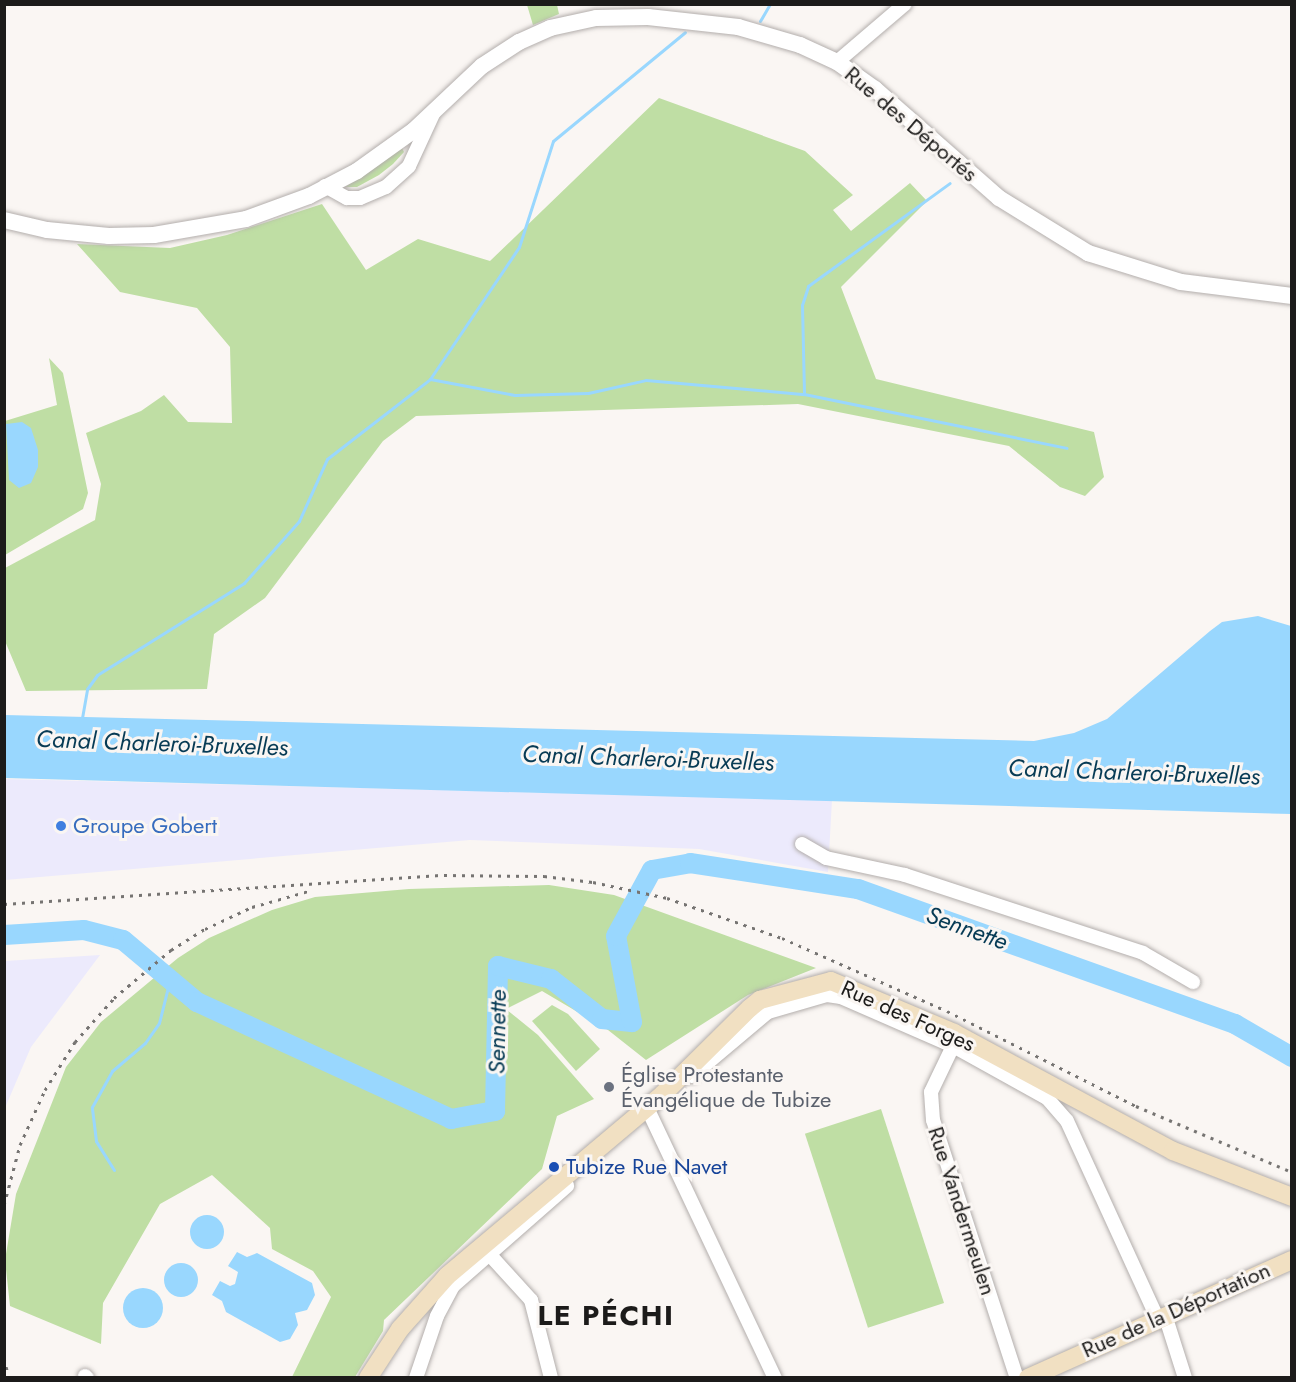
<!DOCTYPE html>
<meta charset="utf-8">
<style>
body{margin:0}
#map{position:relative;width:1296px;height:1382px;overflow:hidden;background:#faf6f3;font-family:Jost,sans-serif}
div>[style]{position:absolute}
.industrial>*{inset:0;background:#eceafc}
.green>*{inset:0;background:#bfdea4;transform-origin:0 0}
.water>*{inset:0;background:#99d7fe}
.round{border-radius:50%}
.stream>*{height:3px;margin:-1.5px;padding:0 1.5px;transform-origin:1.5px;border-radius:1.5px;background:#99d7fe}
.river>*{height:20px;margin:-10px;padding:0 10px;transform-origin:10px;border-radius:10px;background:#99d7fe}
.roads{filter:drop-shadow(0 0 2px #b3aeac) drop-shadow(0 0 2px #b3aeac)}
.minor>*{height:14px;margin:-7px;padding:0 7px;transform-origin:7px;border-radius:7px;background:#fff}
.tertiary>*{height:16px;margin:-8px;padding:0 8px;transform-origin:8px;border-radius:8px;background:#fff}
.secondary>*{height:18px;margin:-9px;padding:0 9px;transform-origin:9px;border-radius:9px;background:#f1e0c2}
.rail>*{height:3px;margin-top:-1.5px;transform-origin:0;background:repeating-linear-gradient(90deg,#767472 0 3px,transparent 0 9px)}
.dots>*{width:16px;height:16px;translate:-50% -50%;box-sizing:border-box;border:3px solid #faf6f3;border-radius:50%}
span{translate:-50% -50%;white-space:nowrap;text-align:center;line-height:1.15;-webkit-text-stroke:6px #faf6f3;paint-order:stroke}
.street-label{font-size:22px;color:#1c1b1a}
.shop-label{font-size:22px;color:#366cbe}
.left{translate:0 -50%;text-align:left}
.worship-label{font-size:22px;color:#5b616d}
.transit-label{font-size:22px;color:#164399}
.water-label{font-size:24px;color:#073b55;font-style:italic}
.district-label{font-size:28px;color:#1c1b1a;font-weight:700;letter-spacing:1.5px}
.frame{position:absolute;inset:0;border:6px solid #1c1b1a;pointer-events:none}
</style>
<div id="map">
<div class="industrial">
<div style="clip-path:polygon(5px 779px,832px 800px,828px 872px,699px 849px,470px 840px,5px 880px)"></div>
<div style="clip-path:polygon(100px 955px,31px 1047px,5px 1108px,5px 961px)"></div>
</div>
<div class="green">
<div style="clip-path:polygon(527px 5px,557px 5px,559px 14px,533px 25px)"></div>
<div style="clip-path:polygon(659px 98px,805px 151px,853px 195px,833px 210px,851px 231px,910px 183px,927px 201px,841px 287px,876px 379px,1094px 432px,1104px 477px,1085px 496px,1060px 487px,1009px 446px,798px 404px,416px 416px,383px 441px,265px 598px,214px 634px,207px 689px,26px 691px,5px 641px,5px 568px,95px 520px,101px 484px,86px 433px,141px 411px,164px 395px,188px 422px,232px 423px,230px 347px,197px 308px,120px 292px,77px 244px,170px 248px,227px 235px,322px 204px,366px 270px,418px 239px,490px 261px)"></div>
<div style="clip-path:polygon(402px 148px,404px 152px,393px 164px,379px 175px,357px 187px,345px 187px)"></div>
<div style="clip-path:polygon(49px 358px,63px 373px,88px 493px,83px 509px,5px 555px,5px 421px,57px 405px)"></div>
<div style="clip-path:polygon(549px 885px,614px 895px,816px 968px,748px 995px,646px 1060px,608px 1030px,542px 991px,506px 1009px,538px 1035px,594px 1099px,557px 1116px,542px 1169px,384px 1320px,383px 1331px,355px 1377px,292px 1377px,331px 1297px,313px 1271px,272px 1249px,270px 1228px,212px 1175px,160px 1204px,103px 1303px,101px 1344px,10px 1306px,5px 1260px,16px 1194px,66px 1067px,101px 1022px,178px 958px,209px 938px,272px 910px,315px 897px,409px 889px)"></div>
<div style="clip-path:polygon(552px 1005px,568px 1014px,600px 1049px,576px 1071px,532px 1021px)"></div>
<div style="left:881px;top:1109px;width:204px;height:80px;rotate:72deg"></div>
</div>
<div class="water">
<div style="clip-path:polygon(22px 422px,31px 428px,38px 450px,38px 467px,31px 483px,19px 488px,9px 480px,6px 424px)"></div>
<div style="clip-path:polygon(1258px 616px,1291px 626px,1291px 814px,5px 778px,5px 715px,1034px 741px,1074px 733px,1107px 719px,1210px 631px,1222px 622px)"></div>
<div class="round" style="left:190px;top:1215px;width:34px;height:34px"></div>
<div style="clip-path:polygon(237px 1252px,247px 1257px,257px 1253px,312px 1283px,315px 1295px,307px 1310px,295px 1313px,298px 1325px,290px 1339px,280px 1342px,226px 1312px,222px 1301px,212px 1295px,220px 1281px,230px 1286px,235px 1284px,238px 1272px,228px 1266px)"></div>
<div class="round" style="left:164px;top:1263px;width:34px;height:34px"></div>
<div class="round" style="left:123px;top:1288px;width:40px;height:40px"></div>
</div>
<div class="stream">
<div style="left:760px;top:21px;width:20px;rotate:-60deg"></div>
<div style="left:430px;top:379px;width:86px;rotate:10.7deg"></div>
<div style="left:515px;top:395px;width:73px;rotate:-1.6deg"></div>
<div style="left:588px;top:393px;width:59px;rotate:-12.6deg"></div>
<div style="left:646px;top:380px;width:159px;rotate:5.1deg"></div>
<div style="left:804px;top:394px;width:268px;rotate:11.6deg"></div>
<div style="left:804px;top:393px;width:88px;rotate:-91.3deg"></div>
<div style="left:802px;top:305px;width:20px;rotate:-72deg"></div>
<div style="left:808px;top:286px;width:175px;rotate:-36deg"></div>
<div style="left:82px;top:718px;width:29px;rotate:-80deg"></div>
<div style="left:87px;top:689px;width:17px;rotate:-54deg"></div>
<div style="left:97px;top:675px;width:173px;rotate:-32deg"></div>
<div style="left:244px;top:583px;width:83px;rotate:-48.4deg"></div>
<div style="left:299px;top:521px;width:68px;rotate:-65.7deg"></div>
<div style="left:327px;top:459px;width:130px;rotate:-37.8deg"></div>
<div style="left:430px;top:379px;width:159px;rotate:-56deg"></div>
<div style="left:519px;top:247px;width:111px;rotate:-72.2deg"></div>
<div style="left:553px;top:141px;width:171px;rotate:-39.5deg"></div>
<div style="left:114px;top:1170px;width:34px;rotate:-122deg"></div>
<div style="left:96px;top:1141px;width:34px;rotate:-97deg"></div>
<div style="left:92px;top:1107px;width:41px;rotate:-60.9deg"></div>
<div style="left:112px;top:1071px;width:43px;rotate:-40.3deg"></div>
<div style="left:145px;top:1043px;width:24px;rotate:-55deg"></div>
<div style="left:159px;top:1023px;width:45px;rotate:-76deg"></div>
</div>
<div class="river">
<div style="left:4px;top:935px;width:80px;rotate:-3.6deg"></div>
<div style="left:84px;top:930px;width:40px;rotate:14.4deg"></div>
<div style="left:123px;top:940px;width:97px;rotate:40deg"></div>
<div style="left:197px;top:1002px;width:280px;rotate:24.7deg"></div>
<div style="left:451px;top:1119px;width:45px;rotate:-10.3deg"></div>
<div style="left:495px;top:1111px;width:145px;rotate:-88.8deg"></div>
<div style="left:498px;top:966px;width:55px;rotate:13.8deg"></div>
<div style="left:551px;top:979px;width:65px;rotate:38.1deg"></div>
<div style="left:602px;top:1019px;width:30px;rotate:6deg"></div>
<div style="left:632px;top:1022px;width:87px;rotate:-100.5deg"></div>
<div style="left:616px;top:936px;width:75px;rotate:-61.4deg"></div>
<div style="left:652px;top:870px;width:39px;rotate:-10deg"></div>
<div style="left:690px;top:863px;width:170px;rotate:8.8deg"></div>
<div style="left:858px;top:889px;width:400px;rotate:19.7deg"></div>
<div style="left:1235px;top:1024px;width:66px;rotate:30.1deg"></div>
</div>
<div class="roads">
<div class="minor">
<div style="left:837px;top:62px;width:89px;rotate:-40.5deg"></div>
<div style="left:325px;top:186px;width:25px;rotate:29deg"></div>
<div style="left:347px;top:198px;width:13px"></div>
<div style="left:360px;top:198px;width:28px;rotate:-23deg"></div>
<div style="left:386px;top:187px;width:31px;rotate:-42deg"></div>
<div style="left:409px;top:166px;width:60px;rotate:-65.2deg"></div>
<div style="left:802px;top:844px;width:28px;rotate:30deg"></div>
<div style="left:826px;top:858px;width:81px;rotate:12.1deg"></div>
<div style="left:905px;top:875px;width:250px;rotate:18.1deg"></div>
<div style="left:1143px;top:953px;width:58px;rotate:30.1deg"></div>
<div style="left:953px;top:1046px;width:51px;rotate:115.6deg"></div>
<div style="left:931px;top:1092px;width:28px;rotate:86deg"></div>
<div style="left:933px;top:1120px;width:271px;rotate:72deg"></div>
<div style="left:692px;top:1076px;width:99px;rotate:-40.1deg"></div>
<div style="left:768px;top:1012px;width:61px;rotate:-16.1deg"></div>
<div style="left:827px;top:995px;width:14px;rotate:8deg"></div>
<div style="left:841px;top:997px;width:122px;rotate:23.6deg"></div>
<div style="left:953px;top:1046px;width:107px;rotate:29deg"></div>
<div style="left:1047px;top:1098px;width:30px;rotate:49deg"></div>
<div style="left:1067px;top:1121px;width:217px;rotate:65.4deg"></div>
<div style="left:650px;top:1114px;width:292px;rotate:64.7deg"></div>
<div style="left:490px;top:1255px;width:61px;rotate:47.7deg"></div>
<div style="left:531px;top:1300px;width:81px;rotate:75.6deg"></div>
<div style="left:1165px;top:1315px;width:66px;rotate:72.4deg"></div>
<div style="left:85px;top:1376px;width:3px;rotate:45deg"></div>
<div style="left:416px;top:1378px;width:65px;rotate:-71.3deg"></div>
<div style="left:437px;top:1316px;width:34px;rotate:-62deg"></div>
<div style="left:453px;top:1286px;width:152px;rotate:-41.3deg"></div>
</div>
<div class="tertiary">
<div style="left:4px;top:220px;width:44px;rotate:13.1deg"></div>
<div style="left:47px;top:230px;width:62px;rotate:5.5deg"></div>
<div style="left:109px;top:236px;width:45px;rotate:-1.3deg"></div>
<div style="left:154px;top:235px;width:93px;rotate:-9.9deg"></div>
<div style="left:246px;top:219px;width:67px;rotate:-20.1deg"></div>
<div style="left:309px;top:196px;width:54px;rotate:-27.5deg"></div>
<div style="left:357px;top:171px;width:70px;rotate:-35.7deg"></div>
<div style="left:414px;top:130px;width:93px;rotate:-43.3deg"></div>
<div style="left:482px;top:66px;width:44px;rotate:-33deg"></div>
<div style="left:519px;top:42px;width:34px;rotate:-24deg"></div>
<div style="left:550px;top:28px;width:47px;rotate:-12.3deg"></div>
<div style="left:596px;top:18px;width:52px;rotate:-1.1deg"></div>
<div style="left:648px;top:17px;width:91px;rotate:6.3deg"></div>
<div style="left:738px;top:27px;width:65px;rotate:16.2deg"></div>
<div style="left:800px;top:45px;width:41px;rotate:24.7deg"></div>
<div style="left:837px;top:62px;width:47px;rotate:35.4deg"></div>
<div style="left:875px;top:89px;width:165px;rotate:41.3deg"></div>
<div style="left:999px;top:198px;width:105px;rotate:31.7deg"></div>
<div style="left:1088px;top:253px;width:97px;rotate:17.3deg"></div>
<div style="left:1181px;top:282px;width:112px;rotate:7.2deg"></div>
</div>
<div class="secondary">
<div style="left:368px;top:1378px;width:59px;rotate:-56.9deg"></div>
<div style="left:400px;top:1329px;width:71px;rotate:-48.4deg"></div>
<div style="left:447px;top:1276px;width:282px;rotate:-40.1deg"></div>
<div style="left:663px;top:1094px;width:122px;rotate:-44.7deg"></div>
<div style="left:750px;top:1008px;width:13px;rotate:-39deg"></div>
<div style="left:760px;top:1000px;width:73px;rotate:-15deg"></div>
<div style="left:831px;top:981px;width:134px;rotate:22.9deg"></div>
<div style="left:954px;top:1033px;width:249px;rotate:28.3deg"></div>
<div style="left:1173px;top:1151px;width:128px;rotate:21.1deg"></div>
<div style="left:1028px;top:1378px;width:289px;rotate:-24.1deg"></div>
</div>
</div>
<div class="rail">
<div style="left:4px;top:904px;width:441px;rotate:-3.8deg"></div>
<div style="left:444px;top:875px;width:100px;rotate:0.6deg"></div>
<div style="left:544px;top:876px;width:49px;rotate:7deg"></div>
<div style="left:593px;top:882px;width:76px;rotate:12.2deg"></div>
<div style="left:667px;top:898px;width:122px;rotate:19.2deg"></div>
<div style="left:782px;top:938px;width:180px;rotate:23.9deg"></div>
<div style="left:947px;top:1011px;width:212px;rotate:26.7deg"></div>
<div style="left:1136px;top:1106px;width:169px;rotate:22.9deg"></div>
<div style="left:4px;top:1205px;width:62px;rotate:-75.1deg"></div>
<div style="left:20px;top:1145px;width:60px;rotate:-65.6deg"></div>
<div style="left:45px;top:1090px;width:57px;rotate:-58deg"></div>
<div style="left:75px;top:1042px;width:59px;rotate:-48.4deg"></div>
<div style="left:114px;top:998px;width:75px;rotate:-40.1deg"></div>
<div style="left:171px;top:950px;width:40px;rotate:-32deg"></div>
<div style="left:205px;top:929px;width:52px;rotate:-25.1deg"></div>
<div style="left:252px;top:907px;width:62px;rotate:-15.8deg"></div>
<div style="left:4px;top:1358px;width:21px;rotate:76deg"></div>
</div>
<div class="dots">
<div style="left:61px;top:826px;background:#3f7fe0"></div>
<div style="left:609px;top:1087px;background:#6b7280"></div>
<div style="left:554px;top:1167px;background:#1a4fb4"></div>
</div>
<div class="street-label">
<span style="left:911px;top:124px;rotate:40deg">Rue des Déportés</span>
<span style="left:908px;top:1016px;rotate:24deg">Rue des Forges</span>
<span style="left:962px;top:1211px;rotate:72deg">Rue Vandermeulen</span>
<span style="left:1176px;top:1310px;rotate:-24deg">Rue de la Déportation</span>
</div>
<div class="shop-label">
<span class="left" style="left:73px;top:826px">Groupe Gobert</span>
</div>
<div class="worship-label">
<span class="left" style="left:621px;top:1087px">Église Protestante<br>Évangélique de Tubize</span>
</div>
<div class="transit-label">
<span class="left" style="left:566px;top:1167px">Tubize Rue Navet</span>
</div>
<div class="water-label">
<span style="left:162px;top:743px;rotate:2deg">Canal Charleroi-Bruxelles</span>
<span style="left:648px;top:758px;rotate:2deg">Canal Charleroi-Bruxelles</span>
<span style="left:1134px;top:772px;rotate:2deg">Canal Charleroi-Bruxelles</span>
<span style="left:967px;top:928px;rotate:20deg">Sennette</span>
<span style="left:497px;top:1032px;rotate:-89deg">Sennette</span>
</div>
<div class="district-label">
<span style="left:606px;top:1316px">LE PÉCHI</span>
</div>
<div class="frame"></div>
</div>
